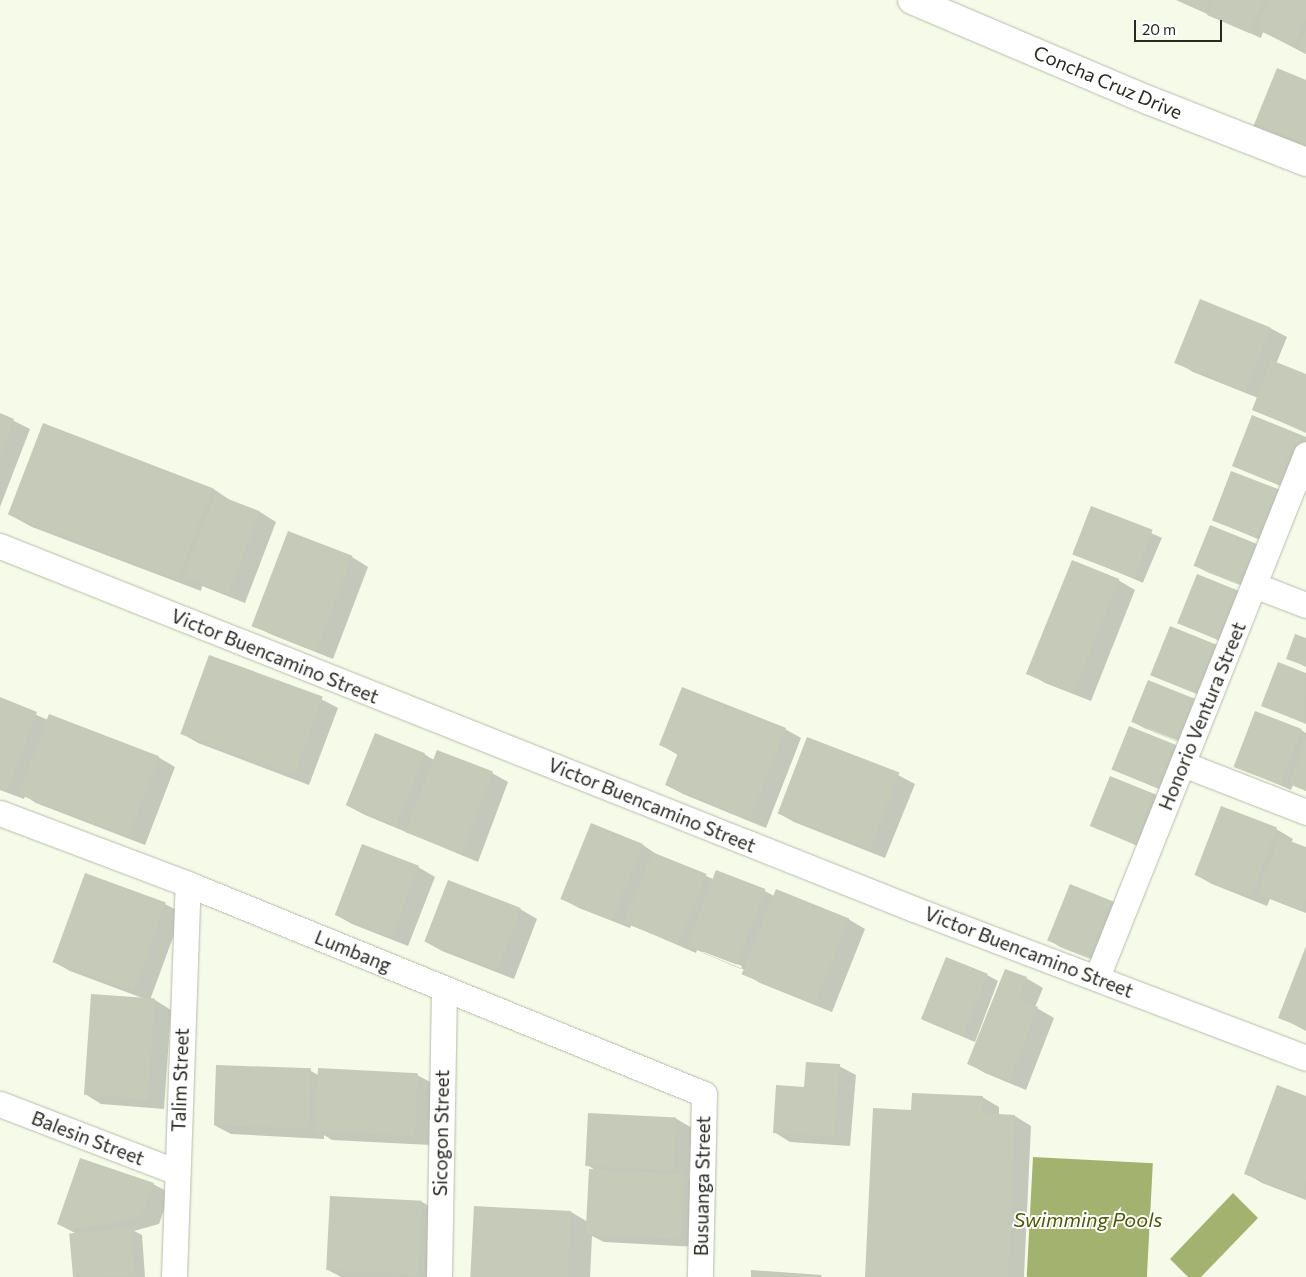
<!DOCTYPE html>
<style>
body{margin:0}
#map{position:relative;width:1306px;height:1277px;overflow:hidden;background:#f6fae9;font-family:Commissioner,sans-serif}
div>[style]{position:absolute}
.water>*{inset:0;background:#a3b26e;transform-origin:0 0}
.shadow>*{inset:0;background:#0003;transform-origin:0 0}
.building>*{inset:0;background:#c6cab9;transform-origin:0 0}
.roads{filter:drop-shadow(0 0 1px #b7bbaa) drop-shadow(0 0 1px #b7bbaa)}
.street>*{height:25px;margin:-12.5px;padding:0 12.5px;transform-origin:12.5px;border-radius:12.5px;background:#fff}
.secondary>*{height:28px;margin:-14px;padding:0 14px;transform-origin:14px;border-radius:14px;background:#fff}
span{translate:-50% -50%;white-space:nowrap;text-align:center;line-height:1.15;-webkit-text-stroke:4px #fff;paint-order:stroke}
.street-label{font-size:19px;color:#272922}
.water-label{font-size:20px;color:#4c5808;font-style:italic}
.scale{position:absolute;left:1134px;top:20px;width:88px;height:22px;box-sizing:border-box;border:2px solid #272922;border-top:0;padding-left:6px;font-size:15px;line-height:18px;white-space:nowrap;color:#272922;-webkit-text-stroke:4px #fff;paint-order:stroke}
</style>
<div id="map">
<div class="water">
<div style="left:1033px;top:1157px;width:120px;height:120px;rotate:3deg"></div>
<div style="clip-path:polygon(1233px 1193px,1258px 1218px,1201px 1277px,1188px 1277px,1170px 1259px)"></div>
</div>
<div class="shadow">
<div style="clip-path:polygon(1176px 0,1306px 0,1306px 54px,1263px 32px,1261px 38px)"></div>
<div style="clip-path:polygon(1270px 328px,1287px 337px,1276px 364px,1306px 375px,1306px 433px,1253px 409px,1258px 398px,1193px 372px,1177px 362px)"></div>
<div style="clip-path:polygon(0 414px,30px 429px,0 507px)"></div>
<div style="clip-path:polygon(1306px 438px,1300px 494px,1233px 466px)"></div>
<div style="clip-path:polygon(1231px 473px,1277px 547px,1213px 520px)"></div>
<div style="clip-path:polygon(212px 488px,233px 502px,260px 512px,276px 522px,245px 603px,202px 586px,201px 591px,32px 527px,10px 515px)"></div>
<div style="left:1092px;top:508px;width:76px;height:49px;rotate:23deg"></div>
<div style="clip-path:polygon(289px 533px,352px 557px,368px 567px,333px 659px,270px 634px,254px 625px)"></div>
<div style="clip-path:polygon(1196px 566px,1257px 592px,1207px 572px)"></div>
<div style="clip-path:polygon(1118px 580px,1135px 590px,1091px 701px,1045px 683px,1028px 673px)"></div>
<div style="clip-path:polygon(1244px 594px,1236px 648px,1179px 623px)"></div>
<div style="clip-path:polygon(1171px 628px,1212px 700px,1152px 674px)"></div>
<div style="clip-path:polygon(1306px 639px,1306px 667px,1288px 658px)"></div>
<div style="clip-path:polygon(1279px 664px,1306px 674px,1306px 724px,1263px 705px)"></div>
<div style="clip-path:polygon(0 699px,48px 720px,158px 757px,175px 767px,145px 845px,36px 803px,25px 796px,24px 799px,0 790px)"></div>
<div style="clip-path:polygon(321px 699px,338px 708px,309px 785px,198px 743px,181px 733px)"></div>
<div style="clip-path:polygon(1133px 722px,1193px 748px,1144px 728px)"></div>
<div style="clip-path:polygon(1129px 727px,1175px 796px,1113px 769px)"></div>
<div style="clip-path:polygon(785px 729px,801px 738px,766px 828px,683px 794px,666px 785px,678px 755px,661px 745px)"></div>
<div style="clip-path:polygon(1301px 730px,1306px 733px,1306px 791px,1293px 785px,1291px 790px,1236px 766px)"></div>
<div style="clip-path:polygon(424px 754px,434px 760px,492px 773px,508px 782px,478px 862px,365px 815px,348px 806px)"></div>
<div style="clip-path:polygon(898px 775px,915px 784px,885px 858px,794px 822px,778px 813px)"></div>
<div style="clip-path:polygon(1111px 777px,1149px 851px,1092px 826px)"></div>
<div style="clip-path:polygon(evenodd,592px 824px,643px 845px,659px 856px,713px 879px,765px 891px,774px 896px,848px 919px,865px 929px,832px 1012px,760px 983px,744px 973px,745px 970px,697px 950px,696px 953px,631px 925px,630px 928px,579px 908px,562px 899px,592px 824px,703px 951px,742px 966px,741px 969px,703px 953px,703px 951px)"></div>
<div style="clip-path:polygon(1276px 829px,1293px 839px,1291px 843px,1306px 848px,1306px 913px,1270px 899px,1267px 906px,1212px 884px,1196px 875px)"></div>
<div style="clip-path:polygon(418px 867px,435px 877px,408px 946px,352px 924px,336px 915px)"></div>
<div style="clip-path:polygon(165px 904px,182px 913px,150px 1000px,155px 1000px,171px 1010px,164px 1109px,101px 1104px,85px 1094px,145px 999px,70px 971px,54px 962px)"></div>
<div style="clip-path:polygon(520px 909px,537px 919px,514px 979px,442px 951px,426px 942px)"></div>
<div style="clip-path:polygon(1049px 940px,1108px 966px,1060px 947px)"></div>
<div style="clip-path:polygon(1306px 949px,1306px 1031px,1280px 1017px)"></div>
<div style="clip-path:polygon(987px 975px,998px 981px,975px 1042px,923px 1020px)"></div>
<div style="clip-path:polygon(1026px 978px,1043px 988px,1035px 1007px,1054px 1018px,1026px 1090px,985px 1073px,969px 1064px)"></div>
<div style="clip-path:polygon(839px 1066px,856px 1075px,850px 1146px,790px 1142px,774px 1132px)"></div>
<div style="clip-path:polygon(311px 1071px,318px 1075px,417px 1075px,434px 1084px,431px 1145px,332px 1140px,324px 1135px,324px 1139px,231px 1134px,214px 1125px)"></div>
<div style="clip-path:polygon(982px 1097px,999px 1107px,999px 1115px,1015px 1116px,1031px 1126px,1024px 1277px,866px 1277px,912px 1111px)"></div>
<div style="clip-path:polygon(1306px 1097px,1306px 1200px,1262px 1183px,1245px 1173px)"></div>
<div style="clip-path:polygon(675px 1118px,692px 1128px,689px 1179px,700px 1185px,697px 1247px,604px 1242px,592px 1236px,590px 1277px,471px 1277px,571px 1212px,588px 1222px,597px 1171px,587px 1165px)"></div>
<div style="clip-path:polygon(153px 1184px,170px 1193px,159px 1224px,134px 1231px,142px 1235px,145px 1277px,74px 1277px,71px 1234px,75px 1233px,58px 1224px)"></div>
<div style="clip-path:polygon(422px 1202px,438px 1211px,435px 1277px,341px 1277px,328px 1270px)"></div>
</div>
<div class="building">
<div style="clip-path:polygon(1177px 0,1209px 0,1204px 12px)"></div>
<div style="clip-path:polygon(1213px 0,1264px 0,1249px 33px,1207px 15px)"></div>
<div style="clip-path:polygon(1269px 0,1306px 0,1306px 19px,1294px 46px,1256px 29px)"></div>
<div style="clip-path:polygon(1306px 31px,1306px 54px,1298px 50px)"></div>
<div style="clip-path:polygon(1277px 68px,1306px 80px,1306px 153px,1251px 132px)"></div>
<div style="left:1200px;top:299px;width:76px;height:69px;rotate:22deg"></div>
<div style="clip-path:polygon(1271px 360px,1306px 374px,1306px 432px,1252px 410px)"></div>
<div style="clip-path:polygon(0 413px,14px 419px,0 455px)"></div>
<div style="clip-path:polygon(1252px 415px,1306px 437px,1306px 444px,1289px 489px,1232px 466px)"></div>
<div style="left:43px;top:423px;width:182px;height:98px;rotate:21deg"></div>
<div style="left:1231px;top:471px;width:58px;height:53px;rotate:21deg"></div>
<div style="left:215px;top:494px;width:48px;height:89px;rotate:21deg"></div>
<div style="left:1091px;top:506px;width:66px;height:52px;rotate:21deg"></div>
<div style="left:1210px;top:525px;width:56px;height:44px;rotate:22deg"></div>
<div style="left:288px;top:531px;width:69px;height:102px;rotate:21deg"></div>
<div style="left:1072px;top:560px;width:51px;height:123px;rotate:22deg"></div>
<div style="left:1197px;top:574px;width:52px;height:53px;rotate:22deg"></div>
<div style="left:1170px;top:626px;width:55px;height:53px;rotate:22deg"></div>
<div style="clip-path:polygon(1295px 634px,1306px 638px,1306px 666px,1286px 659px)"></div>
<div style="left:209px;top:655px;width:121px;height:84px;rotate:20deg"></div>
<div style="clip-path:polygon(1278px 662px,1306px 673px,1304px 723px,1261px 706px)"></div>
<div style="left:1148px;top:680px;width:55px;height:45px;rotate:22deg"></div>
<div style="clip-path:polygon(682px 687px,786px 728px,750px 819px,665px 785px,678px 753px,659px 745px)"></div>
<div style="clip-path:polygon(0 697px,37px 712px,7px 791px,0 788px)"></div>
<div style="left:1255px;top:711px;width:50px;height:60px;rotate:21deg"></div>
<div style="left:49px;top:714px;width:118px;height:86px;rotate:21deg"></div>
<div style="left:1129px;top:726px;width:56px;height:47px;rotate:22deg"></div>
<div style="left:375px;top:733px;width:54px;height:78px;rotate:22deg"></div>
<div style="left:807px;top:737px;width:99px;height:82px;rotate:21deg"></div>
<div style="clip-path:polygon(1306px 740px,1306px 791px,1289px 784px)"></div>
<div style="left:437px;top:750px;width:60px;height:88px;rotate:21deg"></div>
<div style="left:1110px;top:776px;width:52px;height:54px;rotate:22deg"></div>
<div style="left:1221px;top:806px;width:60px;height:74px;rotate:21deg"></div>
<div style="left:591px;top:823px;width:56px;height:82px;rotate:22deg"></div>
<div style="clip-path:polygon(1279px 837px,1306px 847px,1306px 898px,1301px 911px,1258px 894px)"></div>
<div style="left:362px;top:844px;width:61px;height:76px;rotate:21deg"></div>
<div style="left:652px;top:852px;width:59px;height:76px;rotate:22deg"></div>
<div style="left:716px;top:870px;width:53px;height:81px;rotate:21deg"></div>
<div style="left:85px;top:873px;width:86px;height:95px;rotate:20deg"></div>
<div style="left:448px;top:880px;width:78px;height:66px;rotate:21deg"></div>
<div style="left:1070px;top:884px;width:54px;height:61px;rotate:22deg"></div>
<div style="left:776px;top:889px;width:79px;height:92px;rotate:22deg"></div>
<div style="clip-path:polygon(1306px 946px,1306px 1029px,1278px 1018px)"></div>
<div style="left:946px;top:957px;width:45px;height:67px;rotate:22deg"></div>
<div style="clip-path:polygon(1005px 969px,1027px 977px,1018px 999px,1038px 1007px,1009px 1081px,967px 1064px)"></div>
<div style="left:91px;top:994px;width:64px;height:101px;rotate:4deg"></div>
<div style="clip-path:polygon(806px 1062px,840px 1064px,834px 1137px,773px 1133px,776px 1085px,804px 1087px)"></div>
<div style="left:216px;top:1065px;width:95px;height:60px;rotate:2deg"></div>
<div style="left:318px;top:1068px;width:100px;height:63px;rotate:3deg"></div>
<div style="clip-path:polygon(1277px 1085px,1306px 1096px,1306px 1181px,1301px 1196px,1244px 1174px)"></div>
<div style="clip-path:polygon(912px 1093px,983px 1096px,982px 1113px,1015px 1115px,1008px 1277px,865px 1277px,873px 1108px,911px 1110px)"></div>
<div style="left:588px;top:1113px;width:88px;height:53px;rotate:3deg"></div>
<div style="clip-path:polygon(80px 1158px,154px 1183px,142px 1215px,117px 1222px,69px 1229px,57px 1224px)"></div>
<div style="left:589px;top:1169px;width:95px;height:65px;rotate:3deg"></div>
<div style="left:330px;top:1196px;width:92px;height:74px;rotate:3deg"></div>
<div style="left:474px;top:1206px;width:97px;height:71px;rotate:3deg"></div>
<div style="left:131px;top:1228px;width:46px;height:62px;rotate:85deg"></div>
<div style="clip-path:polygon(751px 1270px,822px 1275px,821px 1277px,751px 1277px)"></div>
</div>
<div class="roads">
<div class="street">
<div style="left:0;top:546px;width:983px;rotate:21.66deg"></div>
<div style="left:914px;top:909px;width:419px;rotate:20.8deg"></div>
<div style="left:1254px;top:585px;width:56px;rotate:21deg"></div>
<div style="left:1183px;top:764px;width:132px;rotate:21.3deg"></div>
<div style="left:0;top:813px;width:201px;rotate:20.7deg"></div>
<div style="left:188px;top:884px;width:557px;rotate:22.15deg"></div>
<div style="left:704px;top:1094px;width:183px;rotate:91.3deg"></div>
<div style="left:1097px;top:977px;width:563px;rotate:-68.22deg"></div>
<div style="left:0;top:1104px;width:190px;rotate:21deg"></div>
<div style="left:174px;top:1277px;width:393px;rotate:-88deg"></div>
<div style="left:439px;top:1277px;width:288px;rotate:-89deg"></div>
</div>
<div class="secondary">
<div style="left:912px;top:0;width:256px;rotate:23deg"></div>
<div style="left:1148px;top:100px;width:170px;rotate:21.4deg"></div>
</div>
</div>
<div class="street-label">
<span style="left:1108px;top:82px;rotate:23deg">Concha Cruz Drive</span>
<span style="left:275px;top:656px;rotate:22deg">Victor Buencamino Street</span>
<span style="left:1202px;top:716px;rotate:-68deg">Honorio Ventura Street</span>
<span style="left:652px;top:805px;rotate:22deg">Victor Buencamino Street</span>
<span style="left:353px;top:951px;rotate:22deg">Lumbang</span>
<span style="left:1029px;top:952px;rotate:21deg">Victor Buencamino Street</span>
<span style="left:180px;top:1080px;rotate:-88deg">Talim Street</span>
<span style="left:441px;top:1133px;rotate:-89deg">Sicogon Street</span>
<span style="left:88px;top:1138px;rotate:21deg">Balesin Street</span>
<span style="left:702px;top:1186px;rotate:-89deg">Busuanga Street</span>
</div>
<div class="water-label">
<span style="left:1088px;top:1219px">Swimming Pools</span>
</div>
<div class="scale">20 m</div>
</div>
